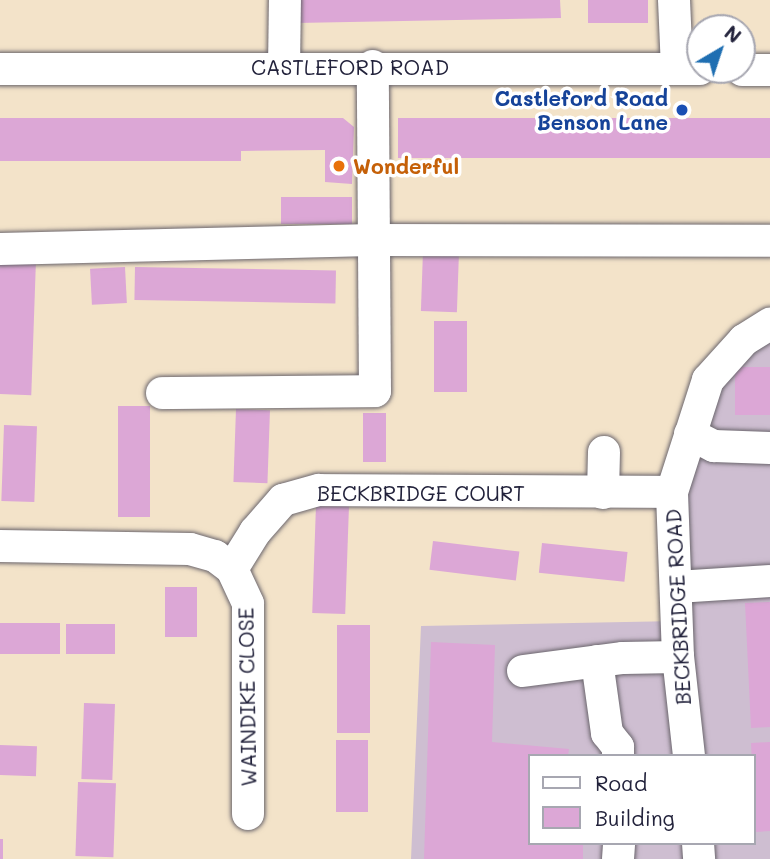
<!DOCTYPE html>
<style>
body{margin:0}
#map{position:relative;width:770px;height:859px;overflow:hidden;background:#f3e3c9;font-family:Mali,sans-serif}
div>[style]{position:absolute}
.industrial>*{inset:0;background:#cebed1}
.building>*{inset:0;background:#dca7d6;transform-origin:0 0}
.roads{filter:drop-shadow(0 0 2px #6b666d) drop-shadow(0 0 2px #6b666d)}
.minor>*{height:32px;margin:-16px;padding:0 16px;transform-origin:16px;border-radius:16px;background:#fff}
.dots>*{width:19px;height:19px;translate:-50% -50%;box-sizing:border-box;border:4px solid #fff;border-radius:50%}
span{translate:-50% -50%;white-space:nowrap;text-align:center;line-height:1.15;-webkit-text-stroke:7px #fff;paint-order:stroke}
.street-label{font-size:21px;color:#22223b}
.transit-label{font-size:21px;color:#164399;font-weight:700}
.right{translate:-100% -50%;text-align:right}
.food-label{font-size:21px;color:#c56008;font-weight:700}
.left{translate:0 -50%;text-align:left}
.legend{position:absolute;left:528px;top:754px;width:228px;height:91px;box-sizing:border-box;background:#fff;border:2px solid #a7a7b1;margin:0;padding:9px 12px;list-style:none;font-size:21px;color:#22223b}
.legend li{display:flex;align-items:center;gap:14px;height:35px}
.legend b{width:35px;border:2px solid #a7a7b1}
.north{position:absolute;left:686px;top:14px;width:70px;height:70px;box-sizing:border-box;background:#fff;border:2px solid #a7a7b1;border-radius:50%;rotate:39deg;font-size:19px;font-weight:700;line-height:28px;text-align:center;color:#22223b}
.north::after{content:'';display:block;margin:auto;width:24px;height:32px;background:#1f6fb2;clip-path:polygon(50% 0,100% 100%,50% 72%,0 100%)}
</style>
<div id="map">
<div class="industrial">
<div style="clip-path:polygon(evenodd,770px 324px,770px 859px,411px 859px,421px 626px,678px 621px,672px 492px,698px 403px,770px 324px,530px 756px,754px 756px,754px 843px,530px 843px,530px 756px)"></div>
</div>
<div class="building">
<div style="clip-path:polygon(296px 0,560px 0,561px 18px,296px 23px)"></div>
<div style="left:588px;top:0;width:60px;height:23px"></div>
<div style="clip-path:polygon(0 118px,343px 118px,354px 127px,352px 184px,325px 182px,325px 150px,241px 151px,241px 161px,0 161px)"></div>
<div style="left:770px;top:118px;width:40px;height:372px;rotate:90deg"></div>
<div style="left:281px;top:197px;width:71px;height:27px"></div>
<div style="left:423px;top:251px;width:36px;height:60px;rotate:2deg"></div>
<div style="left:0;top:259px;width:36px;height:135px;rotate:2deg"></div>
<div style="left:125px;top:267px;width:36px;height:35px;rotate:87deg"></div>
<div style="left:135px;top:267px;width:201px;height:33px;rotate:1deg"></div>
<div style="left:434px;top:321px;width:33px;height:71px"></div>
<div style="left:770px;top:367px;width:48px;height:35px;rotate:90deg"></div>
<div style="left:118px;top:406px;width:32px;height:111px"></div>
<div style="left:236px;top:409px;width:34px;height:73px;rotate:2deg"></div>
<div style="left:363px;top:413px;width:23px;height:49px"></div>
<div style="left:4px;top:425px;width:33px;height:76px;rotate:2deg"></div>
<div style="left:316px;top:505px;width:33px;height:108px;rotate:2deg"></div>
<div style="left:433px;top:541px;width:87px;height:29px;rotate:7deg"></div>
<div style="left:542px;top:543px;width:86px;height:30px;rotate:6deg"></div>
<div style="left:165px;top:587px;width:32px;height:50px"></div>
<div style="clip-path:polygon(770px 602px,770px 727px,751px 728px,745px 603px)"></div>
<div style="left:0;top:623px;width:60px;height:31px"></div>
<div style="left:66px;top:624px;width:49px;height:30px"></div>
<div style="left:337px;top:625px;width:33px;height:108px"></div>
<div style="clip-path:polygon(431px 642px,495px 645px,492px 742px,569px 749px,568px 756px,530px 756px,530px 843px,583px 843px,583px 859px,424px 859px)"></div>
<div style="left:84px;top:703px;width:31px;height:76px;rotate:2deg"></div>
<div style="left:368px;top:740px;width:72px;height:32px;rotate:90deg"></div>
<div style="clip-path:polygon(770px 742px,770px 831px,755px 832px,751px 743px)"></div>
<div style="left:0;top:745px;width:37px;height:30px;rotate:2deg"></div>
<div style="left:78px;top:782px;width:38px;height:74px;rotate:2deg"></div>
<div style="left:0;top:839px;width:3px;height:20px"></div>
</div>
<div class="roads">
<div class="minor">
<div style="left:674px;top:0;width:69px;rotate:87.5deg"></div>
<div style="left:284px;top:68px;width:68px;rotate:-89.2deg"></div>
<div style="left:0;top:69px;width:700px"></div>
<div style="left:742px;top:70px;width:28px"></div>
<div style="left:0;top:249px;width:372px;rotate:-1.4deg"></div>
<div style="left:372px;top:240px;width:398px;rotate:0.1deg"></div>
<div style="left:162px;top:393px;width:213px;rotate:-0.5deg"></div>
<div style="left:375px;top:391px;width:325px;rotate:-90.4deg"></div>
<div style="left:690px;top:434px;width:27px;rotate:27deg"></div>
<div style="left:714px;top:446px;width:56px;rotate:2deg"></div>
<div style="left:603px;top:493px;width:41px;rotate:-88.6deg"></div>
<div style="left:0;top:546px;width:190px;rotate:0.9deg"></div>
<div style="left:190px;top:549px;width:26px;rotate:16deg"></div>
<div style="left:215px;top:556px;width:21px;rotate:37deg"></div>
<div style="left:232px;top:569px;width:38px;rotate:65deg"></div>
<div style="left:248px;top:604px;width:210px;rotate:90deg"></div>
<div style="left:232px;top:569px;width:44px;rotate:-58.1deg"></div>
<div style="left:255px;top:532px;width:43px;rotate:-48.8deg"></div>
<div style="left:283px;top:500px;width:37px;rotate:-16deg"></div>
<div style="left:319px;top:490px;width:353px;rotate:0.3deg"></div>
<div style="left:677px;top:587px;width:93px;rotate:-3.7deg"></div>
<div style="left:597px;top:661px;width:73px;rotate:82.1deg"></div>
<div style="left:607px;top:733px;width:18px;rotate:52deg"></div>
<div style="left:618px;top:747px;width:9px;rotate:90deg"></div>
<div style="left:523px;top:671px;width:101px;rotate:-7.4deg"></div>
<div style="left:623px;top:658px;width:55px;rotate:-1deg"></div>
<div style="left:689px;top:756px;width:100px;rotate:-96.3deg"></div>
<div style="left:678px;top:657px;width:165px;rotate:-92.1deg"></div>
<div style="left:672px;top:492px;width:118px;rotate:-72.2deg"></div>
<div style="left:708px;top:380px;width:54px;rotate:-48deg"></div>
<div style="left:744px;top:340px;width:31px;rotate:-32deg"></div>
<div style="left:698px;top:843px;width:16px;rotate:86deg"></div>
<div style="left:618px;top:859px;width:16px;rotate:-86deg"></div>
</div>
</div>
<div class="dots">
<div style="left:682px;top:110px;background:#1a4fb4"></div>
<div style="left:339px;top:166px;background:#e8710a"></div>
</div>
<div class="street-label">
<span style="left:350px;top:67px">CASTLEFORD ROAD</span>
<span style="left:421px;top:493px">BECKBRIDGE COURT</span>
<span style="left:678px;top:607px;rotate:-93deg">BECKBRIDGE ROAD</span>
<span style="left:247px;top:697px;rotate:-91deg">WAINDIKE CLOSE</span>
</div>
<div class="transit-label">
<span class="right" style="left:668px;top:110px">Castleford Road<br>Benson Lane</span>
</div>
<div class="food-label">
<span class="left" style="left:353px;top:166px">Wonderful</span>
</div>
<ul class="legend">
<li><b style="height:9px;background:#fff"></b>Road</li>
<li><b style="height:19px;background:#dca7d6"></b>Building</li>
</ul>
<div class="north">N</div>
</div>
